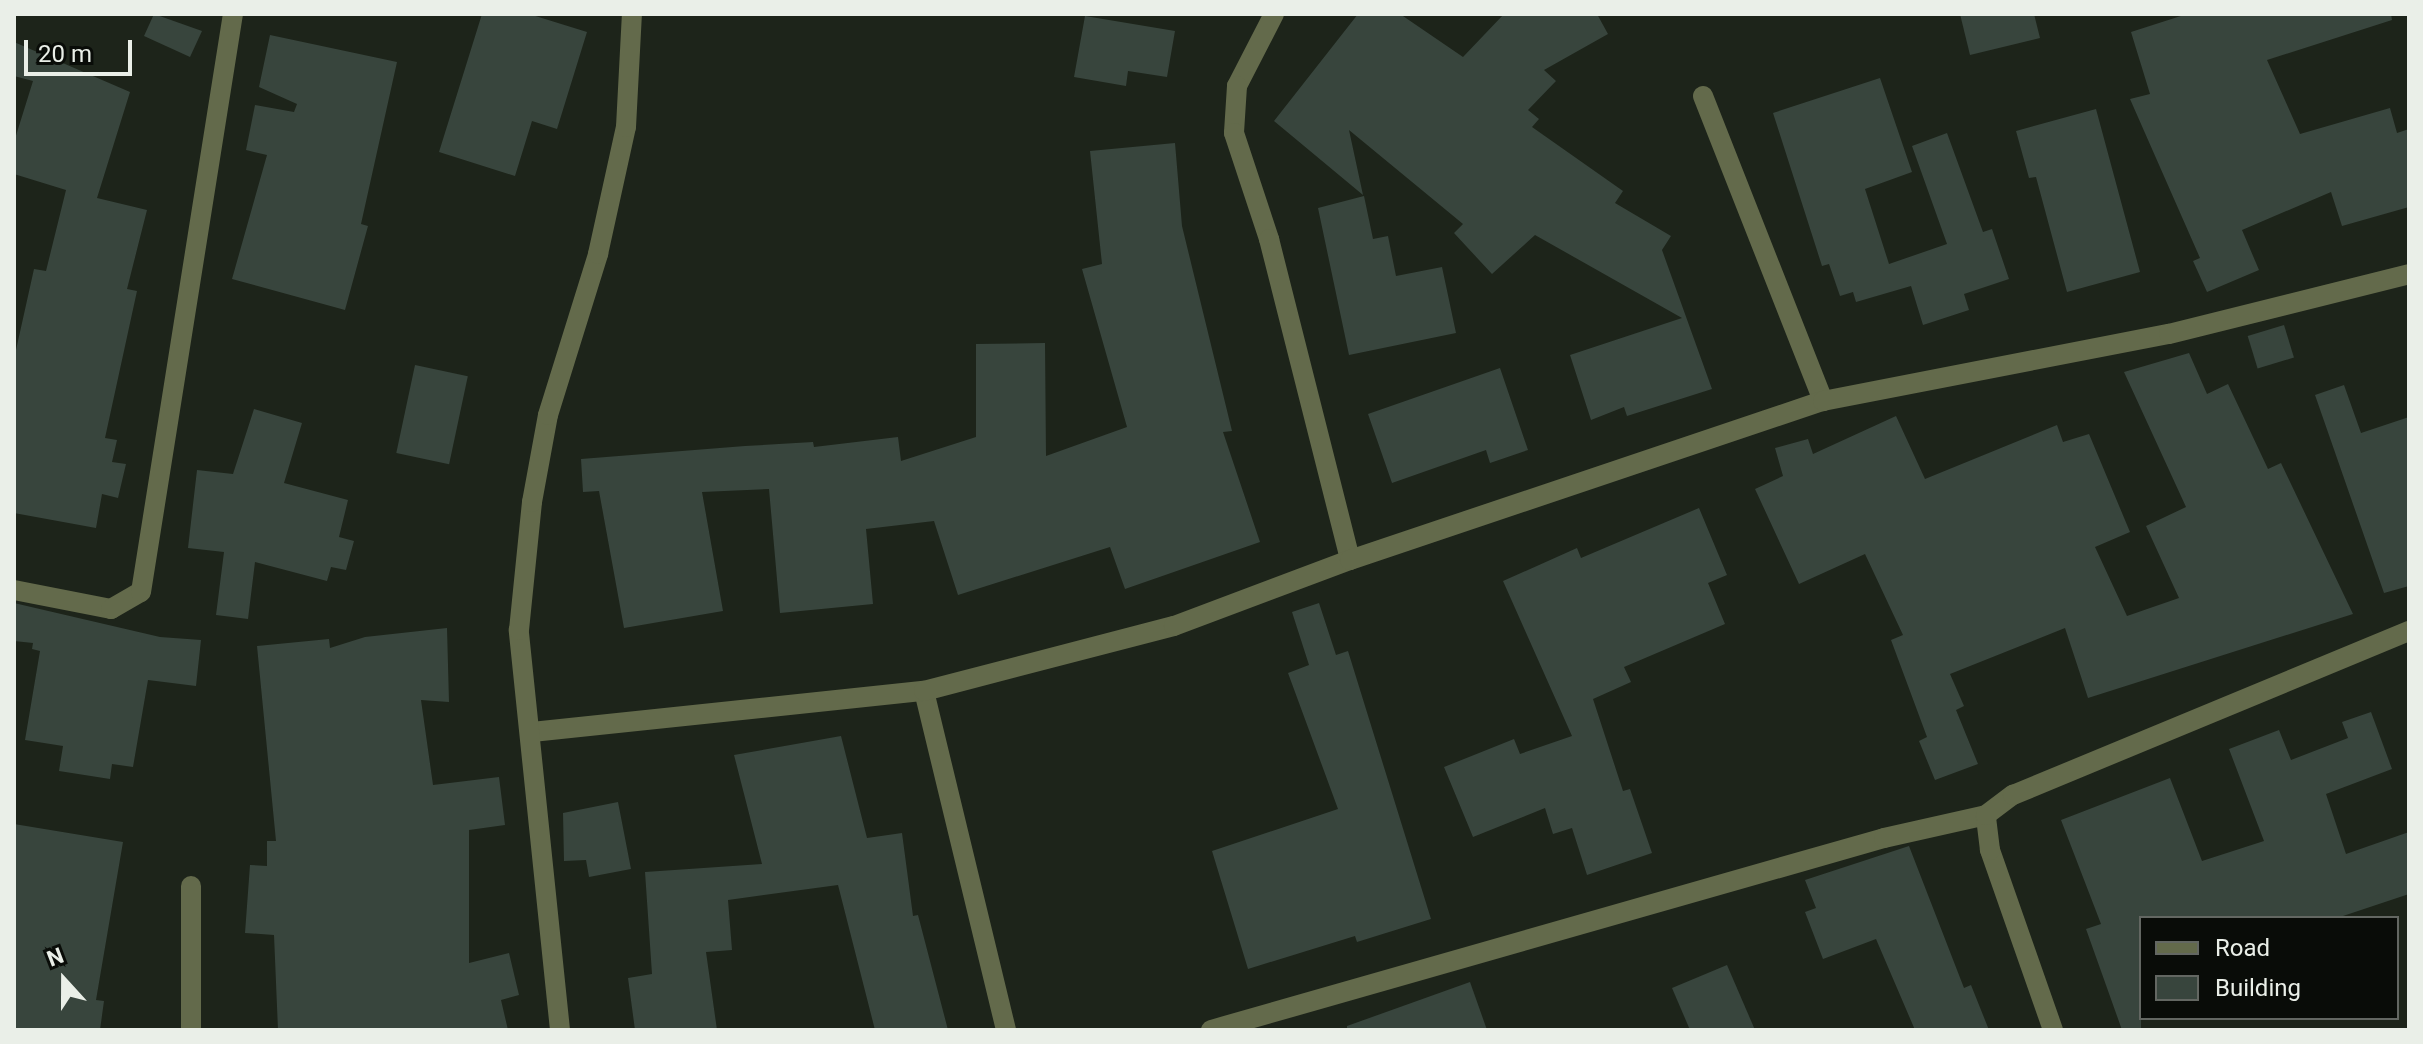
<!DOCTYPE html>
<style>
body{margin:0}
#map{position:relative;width:2423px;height:1044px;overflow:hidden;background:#1d241a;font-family:Roboto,sans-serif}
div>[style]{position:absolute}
.building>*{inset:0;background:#38453d;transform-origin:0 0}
.minor>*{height:20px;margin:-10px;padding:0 10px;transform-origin:10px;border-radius:10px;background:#636a4b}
span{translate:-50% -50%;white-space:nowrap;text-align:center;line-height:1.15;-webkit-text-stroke:7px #090c08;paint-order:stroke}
.frame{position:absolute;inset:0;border:16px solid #eaefe8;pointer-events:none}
.legend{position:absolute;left:2139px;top:916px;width:260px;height:104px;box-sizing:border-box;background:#090c08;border:2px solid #636762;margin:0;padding:10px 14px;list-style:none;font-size:24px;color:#eaefe8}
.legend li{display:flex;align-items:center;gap:16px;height:40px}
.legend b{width:40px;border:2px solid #636762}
.north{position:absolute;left:24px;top:940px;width:80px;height:80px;-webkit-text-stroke:6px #090c08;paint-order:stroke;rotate:339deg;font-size:22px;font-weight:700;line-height:32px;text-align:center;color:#eaefe8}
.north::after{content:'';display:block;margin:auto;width:28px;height:36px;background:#eaefe8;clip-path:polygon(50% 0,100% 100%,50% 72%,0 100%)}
.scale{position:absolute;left:24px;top:40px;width:108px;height:36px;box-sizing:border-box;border:4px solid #eaefe8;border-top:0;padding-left:10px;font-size:24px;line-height:28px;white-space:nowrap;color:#eaefe8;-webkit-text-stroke:6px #090c08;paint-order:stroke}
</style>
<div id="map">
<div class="building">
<div style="clip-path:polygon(154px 14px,202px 31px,190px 57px,144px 36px)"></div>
<div style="clip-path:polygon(482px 14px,529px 14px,587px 32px,557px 129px,532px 121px,515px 176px,439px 152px)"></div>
<div style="clip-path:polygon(1358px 14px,1400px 14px,1463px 57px,1504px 14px,1597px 14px,1608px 34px,1544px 70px,1556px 81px,1528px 110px,1539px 119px,1532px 127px,1623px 191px,1615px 203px,1671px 236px,1662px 250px,1712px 389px,1627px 416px,1624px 407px,1591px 420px,1570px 355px,1682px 318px,1535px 235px,1492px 274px,1454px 233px,1463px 224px,1349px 130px,1363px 195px,1274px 121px)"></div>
<div style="clip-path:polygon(1960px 14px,2034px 14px,2040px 38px,1970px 55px)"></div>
<div style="clip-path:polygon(2187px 14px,2391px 14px,2392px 20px,2267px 60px,2300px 134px,2390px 108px,2397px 133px,2409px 129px,2409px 207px,2342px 226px,2331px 192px,2242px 230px,2259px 270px,2207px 292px,2193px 261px,2200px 258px,2130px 99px,2150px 94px,2131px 32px)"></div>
<div style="clip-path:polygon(1085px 16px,1175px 31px,1167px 77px,1128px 71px,1126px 86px,1074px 77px)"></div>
<div style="clip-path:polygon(270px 35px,397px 62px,361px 224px,368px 226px,345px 310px,232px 279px,267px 155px,246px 150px,255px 105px,294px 112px,297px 104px,259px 87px)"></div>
<div style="clip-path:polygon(14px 42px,130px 92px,97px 198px,147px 210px,127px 289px,137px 291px,105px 438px,117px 440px,112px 462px,126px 464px,118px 498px,102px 494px,96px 528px,14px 513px,14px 359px,34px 269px,46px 271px,66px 190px,14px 174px,14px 142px,33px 81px,14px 76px)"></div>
<div style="clip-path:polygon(1880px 78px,1912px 172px,1865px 189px,1889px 264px,1947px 244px,1912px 146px,1947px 133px,1983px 232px,1992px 229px,2009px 279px,1964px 294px,1969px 310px,1923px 325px,1911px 286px,1856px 302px,1853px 292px,1840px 296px,1829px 264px,1822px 266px,1773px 113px)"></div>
<div style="clip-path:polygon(2096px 109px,2140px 272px,2067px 292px,2036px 177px,2029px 178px,2016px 131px)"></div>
<div style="clip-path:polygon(1175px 143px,1182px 226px,1232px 431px,1223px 432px,1260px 542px,1125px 589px,1110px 547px,958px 595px,934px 521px,866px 529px,873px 604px,780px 613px,769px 489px,702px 492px,723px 611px,624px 628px,599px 491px,583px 492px,581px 459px,745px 446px,813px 442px,814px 447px,898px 437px,901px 461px,976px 437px,976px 344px,1045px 343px,1046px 456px,1127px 427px,1082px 269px,1102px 264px,1090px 151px)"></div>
<div style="clip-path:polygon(1364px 196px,1373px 239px,1388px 236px,1396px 276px,1442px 267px,1456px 333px,1349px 355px,1318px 208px)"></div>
<div style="left:2284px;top:325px;width:34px;height:38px;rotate:73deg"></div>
<div style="clip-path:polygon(2189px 353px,2207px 394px,2228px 384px,2268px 469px,2281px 463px,2353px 614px,2088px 698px,2065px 628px,1950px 674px,1964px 706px,1956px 710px,1978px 764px,1935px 780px,1919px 741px,1927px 737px,1891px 640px,1903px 635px,1865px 554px,1799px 584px,1755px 489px,1783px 476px,1775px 448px,1808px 439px,1813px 454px,1896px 416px,1925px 479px,2057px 425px,2063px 442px,2089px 434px,2130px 532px,2095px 547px,2127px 616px,2179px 598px,2146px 526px,2186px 507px,2124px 372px)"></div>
<div style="left:415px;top:365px;width:54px;height:90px;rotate:12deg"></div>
<div style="clip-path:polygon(1500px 368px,1528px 450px,1490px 463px,1486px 450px,1392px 483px,1368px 414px)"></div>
<div style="clip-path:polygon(2344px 385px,2361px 433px,2409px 417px,2409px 586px,2384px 593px,2315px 395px)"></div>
<div style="clip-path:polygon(254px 409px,302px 423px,284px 483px,348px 500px,339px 537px,354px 541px,346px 570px,331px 567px,327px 581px,255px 562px,248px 619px,216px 615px,224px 552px,188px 548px,197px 470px,233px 474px)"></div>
<div style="clip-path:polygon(1699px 508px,1727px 575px,1708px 583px,1725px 624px,1624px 667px,1631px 682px,1593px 699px,1623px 791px,1630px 789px,1652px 853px,1587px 875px,1572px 828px,1553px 834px,1545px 808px,1473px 837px,1444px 767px,1514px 739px,1520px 754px,1572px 736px,1503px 581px,1577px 548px,1581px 558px)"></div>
<div style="clip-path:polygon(14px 603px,160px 637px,201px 640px,196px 686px,148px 680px,133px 767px,112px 764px,110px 779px,59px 771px,63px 746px,25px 740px,40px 651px,32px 649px,33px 643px,14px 641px)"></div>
<div style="clip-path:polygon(1319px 603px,1336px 655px,1348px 651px,1431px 919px,1357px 942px,1355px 936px,1248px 969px,1212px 851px,1338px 809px,1288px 673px,1309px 665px,1292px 612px)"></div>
<div style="clip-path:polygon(447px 628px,449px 702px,421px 700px,433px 785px,499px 777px,505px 825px,469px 830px,469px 963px,509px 953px,519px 995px,501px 1000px,508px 1030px,278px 1030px,274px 935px,245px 933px,250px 865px,267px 866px,267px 841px,276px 841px,257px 646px,329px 639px,330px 648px,365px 637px)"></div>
<div style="clip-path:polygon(2371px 712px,2392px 769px,2326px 794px,2346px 854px,2409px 832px,2409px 894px,2337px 918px,2141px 918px,2141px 1030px,2122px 1030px,2086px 929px,2101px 924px,2061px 820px,2170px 778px,2202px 861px,2264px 841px,2229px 749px,2279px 730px,2291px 760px,2348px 738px,2342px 722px)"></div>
<div style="clip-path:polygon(841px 736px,867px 838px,902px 833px,913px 916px,918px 915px,948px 1030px,875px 1030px,838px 885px,728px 900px,732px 950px,706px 952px,717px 1030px,635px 1030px,628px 978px,652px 974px,645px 872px,762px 864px,734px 755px)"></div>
<div style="clip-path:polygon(618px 802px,631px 869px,589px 877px,586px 860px,564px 861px,563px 813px)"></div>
<div style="clip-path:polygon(14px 824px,123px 842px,96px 1000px,104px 1001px,100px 1030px,14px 1030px)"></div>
<div style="clip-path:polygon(1909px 846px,1964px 988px,1971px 985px,1989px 1030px,1915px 1030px,1876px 939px,1823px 959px,1805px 912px,1816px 908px,1805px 880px)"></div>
<div style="clip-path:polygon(1727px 965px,1755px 1030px,1690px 1030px,1672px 988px)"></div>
<div style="clip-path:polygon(1470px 982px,1487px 1030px,1347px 1030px,1347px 1026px)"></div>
</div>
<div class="minor">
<div style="left:1274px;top:14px;width:81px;rotate:117.2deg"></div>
<div style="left:1237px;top:86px;width:47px;rotate:93.7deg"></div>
<div style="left:1234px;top:133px;width:112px;rotate:71.7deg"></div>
<div style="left:1269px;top:239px;width:331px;rotate:75.8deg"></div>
<div style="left:1703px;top:96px;width:328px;rotate:68.5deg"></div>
<div style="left:14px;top:590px;width:99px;rotate:11.1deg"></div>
<div style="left:111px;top:609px;width:34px;rotate:-30deg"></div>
<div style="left:141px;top:592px;width:585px;rotate:-80.96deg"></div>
<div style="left:924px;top:691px;width:349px;rotate:76.4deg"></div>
<div style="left:532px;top:732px;width:394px;rotate:-6deg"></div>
<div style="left:924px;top:691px;width:258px;rotate:-14.6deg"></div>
<div style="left:1174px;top:626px;width:188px;rotate:-20.6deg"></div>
<div style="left:1350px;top:560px;width:499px;rotate:-18.6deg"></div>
<div style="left:1823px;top:401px;width:352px;rotate:-11deg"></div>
<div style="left:2169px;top:334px;width:247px;rotate:-14deg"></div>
<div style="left:191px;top:1030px;width:144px;rotate:-90deg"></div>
<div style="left:560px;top:1030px;width:402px;rotate:-95.9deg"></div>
<div style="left:519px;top:630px;width:129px;rotate:-84.2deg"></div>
<div style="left:532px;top:502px;width:88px;rotate:-79.6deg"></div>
<div style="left:548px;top:415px;width:169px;rotate:-72.7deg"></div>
<div style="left:598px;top:254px;width:130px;rotate:-77.6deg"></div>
<div style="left:626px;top:127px;width:113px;rotate:-87deg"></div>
<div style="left:1211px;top:1030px;width:700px;rotate:-15.92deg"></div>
<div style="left:1884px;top:838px;width:105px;rotate:-12.7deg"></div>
<div style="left:2053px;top:1030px;width:191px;rotate:-109.3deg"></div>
<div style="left:1990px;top:850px;width:35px;rotate:-97deg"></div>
<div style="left:1986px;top:815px;width:34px;rotate:-37deg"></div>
<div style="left:2013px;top:795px;width:429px;rotate:-22.5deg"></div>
</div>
<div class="frame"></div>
<ul class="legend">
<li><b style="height:10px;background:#636a4b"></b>Road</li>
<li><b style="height:22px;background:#38453d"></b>Building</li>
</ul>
<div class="north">N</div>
<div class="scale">20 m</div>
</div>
